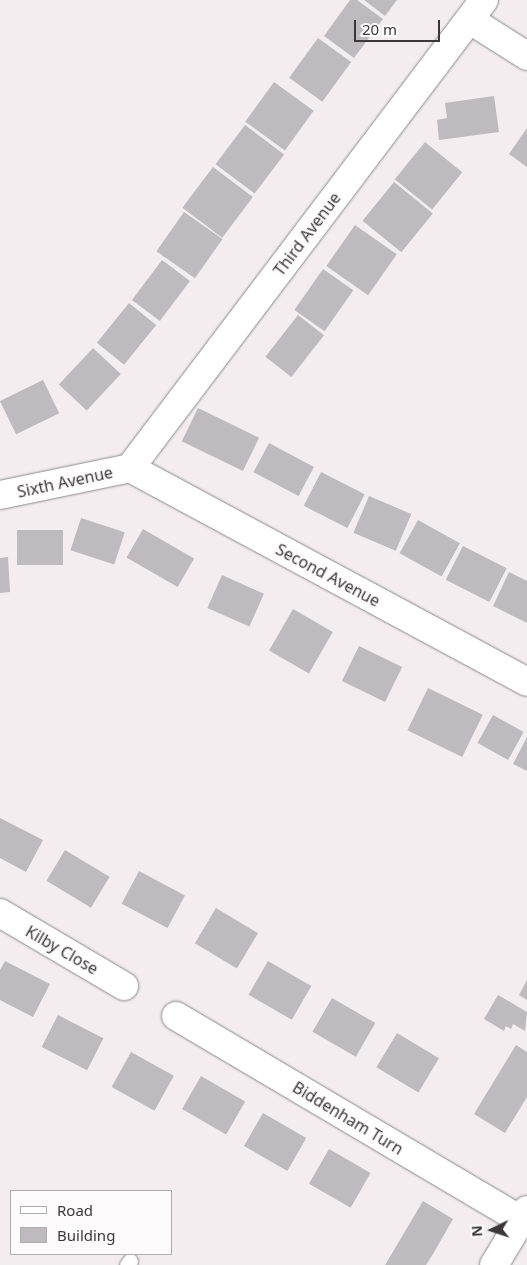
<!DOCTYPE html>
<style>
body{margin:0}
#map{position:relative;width:527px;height:1265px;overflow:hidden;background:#f3edf0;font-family:"Noto Sans",sans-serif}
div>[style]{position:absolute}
.building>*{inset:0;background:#bfbabd;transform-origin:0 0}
.roads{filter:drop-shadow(0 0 1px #8d888b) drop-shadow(0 0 1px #8d888b)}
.service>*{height:15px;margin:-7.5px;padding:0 7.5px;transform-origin:7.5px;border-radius:7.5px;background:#fff}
.minor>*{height:28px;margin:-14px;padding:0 14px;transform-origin:14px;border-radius:14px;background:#fff}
span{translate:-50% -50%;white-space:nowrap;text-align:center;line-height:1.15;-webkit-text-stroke:4.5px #fefbfd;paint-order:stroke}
.street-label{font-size:16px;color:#3a3839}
.legend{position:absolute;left:10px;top:1190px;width:162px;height:65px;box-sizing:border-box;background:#fefbfd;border:1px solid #b0adaf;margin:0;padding:6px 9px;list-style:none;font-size:15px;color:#3a3839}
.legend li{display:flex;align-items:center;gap:10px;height:25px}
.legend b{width:25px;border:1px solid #b0adaf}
.north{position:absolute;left:467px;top:1205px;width:50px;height:50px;-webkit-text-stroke:4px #fefbfd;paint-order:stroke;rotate:266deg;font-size:14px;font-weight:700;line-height:20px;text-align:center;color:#3a3839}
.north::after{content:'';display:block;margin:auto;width:18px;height:22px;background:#3a3839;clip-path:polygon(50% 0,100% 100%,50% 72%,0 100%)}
.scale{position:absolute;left:354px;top:20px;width:86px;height:22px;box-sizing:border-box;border:2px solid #3a3839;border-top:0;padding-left:6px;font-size:15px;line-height:18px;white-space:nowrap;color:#3a3839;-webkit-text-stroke:4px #fefbfd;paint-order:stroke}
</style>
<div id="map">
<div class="building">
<div style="clip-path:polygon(350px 0,357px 0,383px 19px,354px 58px,324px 36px)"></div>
<div style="clip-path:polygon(364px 0,397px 0,385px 16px)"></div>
<div style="left:318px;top:38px;width:41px;height:49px;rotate:36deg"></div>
<div style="left:274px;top:82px;width:49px;height:49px;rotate:36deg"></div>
<div style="clip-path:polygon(494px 96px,499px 132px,439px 140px,437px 120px,447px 118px,445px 103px)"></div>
<div style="left:245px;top:125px;width:49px;height:49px;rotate:37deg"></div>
<div style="clip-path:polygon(527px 128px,527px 167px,509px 154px)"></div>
<div style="left:425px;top:142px;width:48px;height:48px;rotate:39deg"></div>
<div style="left:213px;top:167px;width:50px;height:51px;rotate:37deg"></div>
<div style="left:394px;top:182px;width:50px;height:50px;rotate:39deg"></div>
<div style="left:184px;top:212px;width:47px;height:48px;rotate:35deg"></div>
<div style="left:355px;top:225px;width:51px;height:50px;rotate:35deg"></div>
<div style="left:162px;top:260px;width:35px;height:50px;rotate:37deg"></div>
<div style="left:323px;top:269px;width:37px;height:50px;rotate:35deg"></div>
<div style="left:129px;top:303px;width:35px;height:51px;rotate:39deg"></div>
<div style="left:298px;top:315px;width:33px;height:53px;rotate:38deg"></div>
<div style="left:93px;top:348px;width:38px;height:50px;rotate:43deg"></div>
<div style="left:43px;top:380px;width:37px;height:48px;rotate:64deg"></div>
<div style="left:198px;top:408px;width:68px;height:37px;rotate:26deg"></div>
<div style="left:269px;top:443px;width:51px;height:33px;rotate:28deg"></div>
<div style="left:321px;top:472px;width:49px;height:38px;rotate:27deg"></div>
<div style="left:369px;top:496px;width:46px;height:40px;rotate:23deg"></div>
<div style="left:81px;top:518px;width:46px;height:34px;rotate:18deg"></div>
<div style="left:418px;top:520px;width:48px;height:38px;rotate:29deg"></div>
<div style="left:143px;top:529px;width:59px;height:33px;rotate:30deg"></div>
<div style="left:17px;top:530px;width:46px;height:35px"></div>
<div style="left:463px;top:546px;width:49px;height:38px;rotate:27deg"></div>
<div style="clip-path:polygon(8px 557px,10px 592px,0 593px,0 558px)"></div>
<div style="clip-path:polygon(509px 572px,527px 581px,527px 623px,493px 606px)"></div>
<div style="left:222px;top:575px;width:46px;height:36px;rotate:24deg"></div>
<div style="left:293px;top:609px;width:46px;height:48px;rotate:30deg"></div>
<div style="left:359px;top:646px;width:48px;height:39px;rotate:26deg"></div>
<div style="left:428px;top:688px;width:61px;height:47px;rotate:26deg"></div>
<div style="left:493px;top:715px;width:35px;height:32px;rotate:29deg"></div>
<div style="clip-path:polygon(527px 737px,527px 771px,513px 764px)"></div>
<div style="clip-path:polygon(0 818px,43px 840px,26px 872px,0 858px)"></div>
<div style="left:65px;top:850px;width:52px;height:36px;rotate:31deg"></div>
<div style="left:139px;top:871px;width:52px;height:37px;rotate:28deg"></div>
<div style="left:216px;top:908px;width:49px;height:41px;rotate:31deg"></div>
<div style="clip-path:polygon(5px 961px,50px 984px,33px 1017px,0 1000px,0 970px)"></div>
<div style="left:268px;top:961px;width:50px;height:39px;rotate:30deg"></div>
<div style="clip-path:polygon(527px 980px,527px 1000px,519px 995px)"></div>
<div style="clip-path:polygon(498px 995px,527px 1012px,525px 1031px,513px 1024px,511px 1029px,506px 1026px,504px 1031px,484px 1019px)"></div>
<div style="left:332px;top:998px;width:50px;height:39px;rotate:30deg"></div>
<div style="left:58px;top:1015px;width:51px;height:36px;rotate:27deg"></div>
<div style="left:397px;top:1033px;width:49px;height:40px;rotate:31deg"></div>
<div style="clip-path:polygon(516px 1045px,527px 1052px,527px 1097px,505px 1133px,474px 1114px)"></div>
<div style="left:131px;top:1052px;width:49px;height:40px;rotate:29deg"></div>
<div style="left:201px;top:1076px;width:51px;height:38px;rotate:30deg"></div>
<div style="left:263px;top:1113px;width:50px;height:38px;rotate:30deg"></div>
<div style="left:329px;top:1149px;width:48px;height:40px;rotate:30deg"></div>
<div style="clip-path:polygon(423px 1201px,453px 1219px,433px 1254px,426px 1265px,385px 1265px)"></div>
</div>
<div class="roads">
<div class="service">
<div style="left:127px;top:1265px;width:5px;rotate:-53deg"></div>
</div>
<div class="minor">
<div style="left:470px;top:20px;width:67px;rotate:32.3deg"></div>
<div style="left:130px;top:468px;width:587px;rotate:-52.9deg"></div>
<div style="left:130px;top:468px;width:451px;rotate:28.3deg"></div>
<div style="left:0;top:495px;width:133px;rotate:-11.7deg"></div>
<div style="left:0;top:913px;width:144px;rotate:30.5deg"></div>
<div style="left:176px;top:1016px;width:401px;rotate:30.6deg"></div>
<div style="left:494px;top:1265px;width:64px;rotate:-59deg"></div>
</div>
</div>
<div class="street-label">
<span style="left:307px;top:234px;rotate:-53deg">Third Avenue</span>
<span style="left:65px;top:482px;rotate:-12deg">Sixth Avenue</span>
<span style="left:328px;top:575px;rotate:28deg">Second Avenue</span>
<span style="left:62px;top:950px;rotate:30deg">Kilby Close</span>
<span style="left:348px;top:1118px;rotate:31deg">Biddenham Turn</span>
</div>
<ul class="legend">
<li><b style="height:6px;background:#fff"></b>Road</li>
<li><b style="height:14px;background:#bfbabd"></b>Building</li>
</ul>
<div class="north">N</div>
<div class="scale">20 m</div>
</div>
